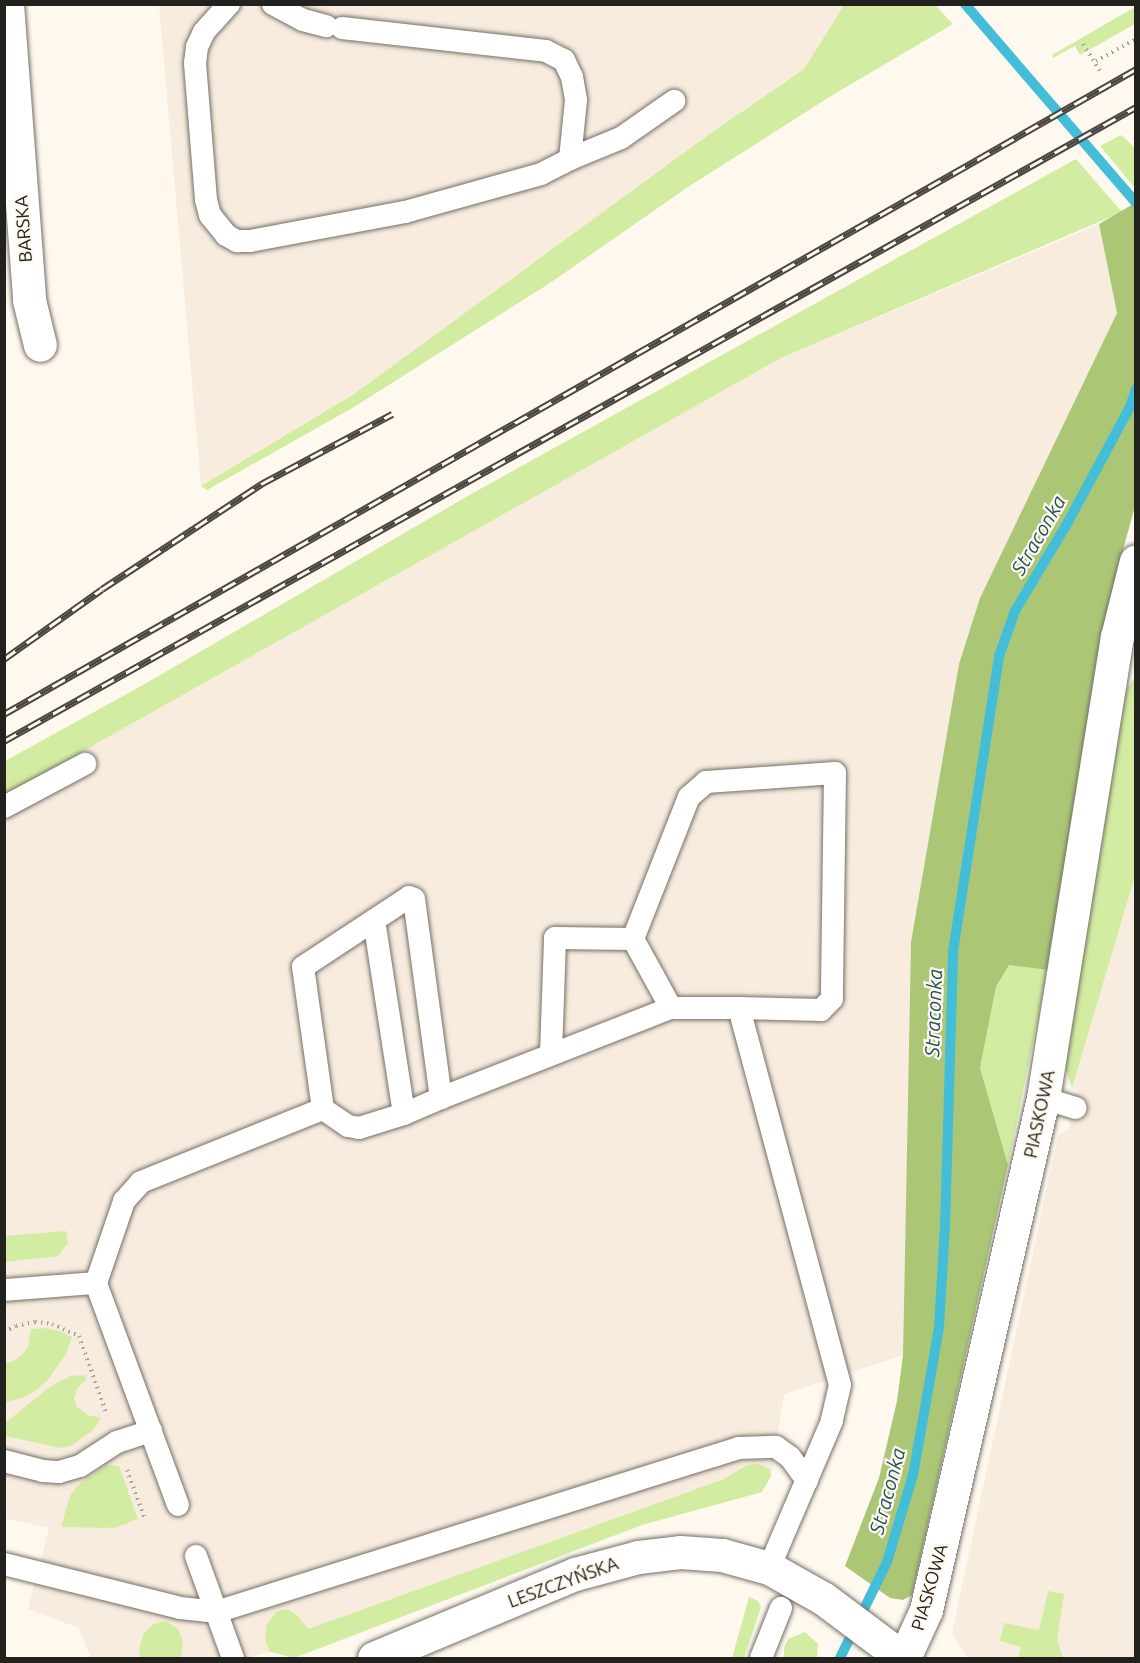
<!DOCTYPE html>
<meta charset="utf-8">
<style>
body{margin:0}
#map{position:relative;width:1140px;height:1663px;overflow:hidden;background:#fef8ef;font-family:Ubuntu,sans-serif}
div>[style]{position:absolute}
.built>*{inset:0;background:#f7ecdd}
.green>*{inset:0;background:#d2eda1}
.forest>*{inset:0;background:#abc776}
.stream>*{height:10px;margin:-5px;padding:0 5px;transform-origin:5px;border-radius:5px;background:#44bed8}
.path>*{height:4px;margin-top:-2px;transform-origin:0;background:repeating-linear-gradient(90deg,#a8a49d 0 1.5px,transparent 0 6px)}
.roads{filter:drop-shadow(0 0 2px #746f68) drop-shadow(0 0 2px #746f68)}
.lane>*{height:22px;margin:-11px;padding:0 11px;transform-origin:11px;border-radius:11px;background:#fff}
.street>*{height:33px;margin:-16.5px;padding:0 16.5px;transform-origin:16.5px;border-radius:16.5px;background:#fff}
.rail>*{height:7px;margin-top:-3.5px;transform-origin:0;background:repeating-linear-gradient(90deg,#fef8ef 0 14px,#494642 0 28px);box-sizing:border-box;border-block:2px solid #494642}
span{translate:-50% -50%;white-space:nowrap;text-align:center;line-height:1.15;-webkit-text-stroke:4.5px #fef8ef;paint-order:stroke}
.street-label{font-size:18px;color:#23211e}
.water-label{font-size:20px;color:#1d505b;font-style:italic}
.frame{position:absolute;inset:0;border:6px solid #23211e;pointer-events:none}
</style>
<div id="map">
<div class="built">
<div style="clip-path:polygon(159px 5px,844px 5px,804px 69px,711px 133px,354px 394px,201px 486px)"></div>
<div style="clip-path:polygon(1099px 224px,1117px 313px,980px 598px,959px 664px,911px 942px,903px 1355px,784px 1394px,771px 1476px,724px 1479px,308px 1629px,270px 1652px,248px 1658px,91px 1658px,79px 1628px,28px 1609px,49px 1528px,5px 1518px,5px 795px,781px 358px)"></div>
<div style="clip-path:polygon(1135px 876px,1135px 1658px,967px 1658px,952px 1633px,1058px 1136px,1069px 1128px,1078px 1090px,1072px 1088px)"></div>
</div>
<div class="green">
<div style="clip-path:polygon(844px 5px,935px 5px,953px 24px,831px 96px,688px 187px,550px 283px,354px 407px,207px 490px,201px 486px,354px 394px,711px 133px,804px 69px)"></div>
<div style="clip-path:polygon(1135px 7px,1135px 24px,1080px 55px,1075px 46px,1053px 58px,1052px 55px)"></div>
<div style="clip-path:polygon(1121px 135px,1135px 148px,1135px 188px,1100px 146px)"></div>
<div style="clip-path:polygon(1076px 159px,1122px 212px,781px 358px,5px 795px,5px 761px,143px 685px,473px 493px)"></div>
<div style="clip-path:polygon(1135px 677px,1135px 876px,1072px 1088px,1066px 1071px,1066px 1056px,1122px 696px)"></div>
<div style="clip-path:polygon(1009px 965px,1048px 970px,1008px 1165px,980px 1068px,996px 987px)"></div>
<div style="clip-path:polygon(66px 1231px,68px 1243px,58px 1256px,5px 1262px,5px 1236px)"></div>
<div style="clip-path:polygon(46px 1328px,59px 1331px,72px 1337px,66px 1354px,47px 1381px,35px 1391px,22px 1398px,5px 1402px,5px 1363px,12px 1362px,22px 1355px,28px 1347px,31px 1329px)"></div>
<div style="clip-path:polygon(85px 1375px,86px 1380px,78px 1387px,74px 1398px,77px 1407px,87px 1415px,101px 1418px,93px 1430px,71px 1446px,61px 1448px,5px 1436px,5px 1423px,51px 1386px,71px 1376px)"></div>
<div style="clip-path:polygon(758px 1464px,769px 1469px,771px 1476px,762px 1492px,642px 1525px,294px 1658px,270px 1652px,265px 1640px,267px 1624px,276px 1612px,287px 1609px,297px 1615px,308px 1629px,724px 1479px,747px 1465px)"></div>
<div style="clip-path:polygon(106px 1465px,119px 1466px,138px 1519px,115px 1528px,61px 1527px,70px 1496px,77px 1486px)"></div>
<div style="clip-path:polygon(1048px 1591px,1064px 1594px,1057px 1639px,1063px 1658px,1018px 1658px,1021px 1647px,1000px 1641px,1004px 1623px,1039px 1630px)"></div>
<div style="clip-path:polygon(749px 1597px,758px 1601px,761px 1607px,744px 1658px,732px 1658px)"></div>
<div style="clip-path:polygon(166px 1621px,178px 1629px,183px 1641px,181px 1658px,141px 1658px,139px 1651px,143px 1635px,153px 1624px)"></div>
<div style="clip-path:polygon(805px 1632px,818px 1644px,817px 1658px,784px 1658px,784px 1648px,788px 1639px)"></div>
</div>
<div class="forest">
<div style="clip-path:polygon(1135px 203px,1135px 506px,1117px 572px,1048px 970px,1009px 965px,996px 987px,980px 1068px,1008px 1165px,912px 1595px,903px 1600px,890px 1598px,845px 1566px,879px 1478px,897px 1401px,903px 1355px,911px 942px,959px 664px,980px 598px,1117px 313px,1099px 224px)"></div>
</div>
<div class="stream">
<div style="left:965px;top:4px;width:262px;rotate:49.3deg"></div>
<div style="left:840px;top:1658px;width:107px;rotate:-63.9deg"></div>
<div style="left:887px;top:1562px;width:91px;rotate:-73.4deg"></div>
<div style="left:913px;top:1475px;width:97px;rotate:-79.9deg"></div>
<div style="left:930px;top:1380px;width:54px;rotate:-80.4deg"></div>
<div style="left:939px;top:1327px;width:101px;rotate:-86.6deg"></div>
<div style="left:945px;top:1226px;width:275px;rotate:-88.3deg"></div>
<div style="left:953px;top:951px;width:299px;rotate:-81.1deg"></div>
<div style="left:999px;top:656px;width:48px;rotate:-70.4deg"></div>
<div style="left:1015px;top:611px;width:104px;rotate:-59.2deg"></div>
<div style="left:1068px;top:522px;width:131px;rotate:-61.7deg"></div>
<div style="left:1130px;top:407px;width:19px;rotate:-72deg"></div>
</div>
<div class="path">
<div style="left:1083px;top:44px;width:32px;rotate:58deg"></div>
<div style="left:1096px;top:61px;width:46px;rotate:-28.8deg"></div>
<div style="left:1135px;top:126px;width:1px;rotate:45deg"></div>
<div style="left:4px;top:1332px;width:13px;rotate:-27deg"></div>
<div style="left:16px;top:1326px;width:19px;rotate:-12deg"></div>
<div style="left:35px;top:1322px;width:17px;rotate:7deg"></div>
<div style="left:52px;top:1324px;width:30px;rotate:24deg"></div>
<div style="left:79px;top:1336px;width:84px;rotate:70.5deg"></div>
<div style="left:127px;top:1470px;width:50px;rotate:70.1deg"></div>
</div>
<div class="roads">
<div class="lane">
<div style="left:229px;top:4px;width:38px;rotate:132deg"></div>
<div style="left:204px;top:32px;width:17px;rotate:115deg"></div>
<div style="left:197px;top:47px;width:16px;rotate:97deg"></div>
<div style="left:195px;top:63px;width:137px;rotate:85.4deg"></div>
<div style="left:206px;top:200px;width:16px;rotate:75deg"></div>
<div style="left:210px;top:215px;width:26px;rotate:51deg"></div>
<div style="left:226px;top:235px;width:13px;rotate:29deg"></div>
<div style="left:237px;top:241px;width:13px"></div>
<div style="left:250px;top:241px;width:158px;rotate:-10.6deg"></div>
<div style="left:405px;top:212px;width:141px;rotate:-15.6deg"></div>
<div style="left:541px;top:174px;width:33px;rotate:-27deg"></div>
<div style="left:273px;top:4px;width:34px;rotate:28deg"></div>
<div style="left:303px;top:20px;width:24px;rotate:15deg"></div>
<div style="left:342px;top:28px;width:205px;rotate:6.4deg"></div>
<div style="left:546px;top:51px;width:20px;rotate:27deg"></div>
<div style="left:564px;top:60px;width:19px;rotate:65deg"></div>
<div style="left:572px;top:77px;width:23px;rotate:80deg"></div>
<div style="left:576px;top:100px;width:59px;rotate:95.8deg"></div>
<div style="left:570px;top:159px;width:55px;rotate:-22.4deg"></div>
<div style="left:621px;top:138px;width:65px;rotate:-34.9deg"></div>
<div style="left:4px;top:807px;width:92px;rotate:-28deg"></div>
<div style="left:671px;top:1008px;width:79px;rotate:-118.8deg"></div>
<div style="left:633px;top:939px;width:153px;rotate:-68.5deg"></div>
<div style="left:689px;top:797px;width:23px;rotate:-41deg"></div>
<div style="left:706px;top:782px;width:129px;rotate:-4deg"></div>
<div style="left:835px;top:773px;width:226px;rotate:90.8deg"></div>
<div style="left:832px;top:999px;width:16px;rotate:135deg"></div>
<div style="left:821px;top:1010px;width:82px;rotate:-178.6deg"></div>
<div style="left:551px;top:1054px;width:116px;rotate:-88deg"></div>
<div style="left:555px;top:938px;width:78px;rotate:0.7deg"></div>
<div style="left:1043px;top:1098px;width:34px;rotate:17deg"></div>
<div style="left:323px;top:1109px;width:30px;rotate:34deg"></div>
<div style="left:348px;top:1126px;width:11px;rotate:10deg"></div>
<div style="left:359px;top:1128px;width:47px;rotate:-17.3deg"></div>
<div style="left:404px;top:1114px;width:196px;rotate:-98.8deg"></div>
<div style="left:404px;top:1114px;width:40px;rotate:-23.4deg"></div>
<div style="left:4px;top:1290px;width:92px;rotate:-4.4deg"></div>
<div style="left:4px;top:1461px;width:40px;rotate:14.4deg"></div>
<div style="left:43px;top:1471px;width:16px;rotate:4deg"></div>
<div style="left:59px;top:1472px;width:22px;rotate:-16deg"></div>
<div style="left:80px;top:1466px;width:44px;rotate:-33deg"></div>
<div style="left:117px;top:1442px;width:36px;rotate:-18deg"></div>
<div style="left:178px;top:1505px;width:237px;rotate:-110.3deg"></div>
<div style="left:96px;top:1283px;width:87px;rotate:-71.1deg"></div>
<div style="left:124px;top:1201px;width:25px;rotate:-48deg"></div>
<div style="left:141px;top:1182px;width:196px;rotate:-21.9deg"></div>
<div style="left:323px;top:1109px;width:143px;rotate:-98deg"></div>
<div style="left:303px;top:967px;width:127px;rotate:-33.4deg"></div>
<div style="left:409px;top:897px;width:5px;rotate:22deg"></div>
<div style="left:414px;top:899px;width:201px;rotate:82.3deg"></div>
<div style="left:441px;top:1098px;width:247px;rotate:-21.4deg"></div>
<div style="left:671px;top:1008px;width:68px"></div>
<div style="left:739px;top:1008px;width:390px;rotate:75deg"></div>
<div style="left:840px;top:1385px;width:37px;rotate:103deg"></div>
<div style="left:832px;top:1421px;width:160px;rotate:113.2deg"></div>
<div style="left:196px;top:1556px;width:109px;rotate:70.1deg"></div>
<div style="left:4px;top:1564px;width:181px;rotate:14deg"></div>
<div style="left:180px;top:1608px;width:36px;rotate:6deg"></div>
<div style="left:216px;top:1612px;width:548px;rotate:-17.41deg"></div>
<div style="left:739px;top:1448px;width:37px;rotate:-2deg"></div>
<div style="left:776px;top:1447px;width:17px;rotate:36deg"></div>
<div style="left:790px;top:1457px;width:29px;rotate:54deg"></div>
<div style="left:761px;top:1658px;width:54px;rotate:-68.2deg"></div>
</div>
<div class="street">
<div style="left:7px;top:4px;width:297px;rotate:85.7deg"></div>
<div style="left:29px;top:300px;width:46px;rotate:76.3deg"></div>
<div style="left:374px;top:1658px;width:218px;rotate:-22.7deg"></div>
<div style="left:575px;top:1574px;width:65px;rotate:-15.1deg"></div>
<div style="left:638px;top:1557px;width:42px;rotate:-6.8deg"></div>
<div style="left:680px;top:1552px;width:42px;rotate:4.1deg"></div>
<div style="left:722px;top:1555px;width:49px;rotate:15.5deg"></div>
<div style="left:769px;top:1568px;width:63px;rotate:29.4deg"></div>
<div style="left:824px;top:1599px;width:99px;rotate:36.8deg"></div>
<div style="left:904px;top:1658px;width:53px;rotate:-65.4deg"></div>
<div style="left:926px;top:1610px;width:525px;rotate:-77.13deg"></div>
<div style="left:1043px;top:1098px;width:467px;rotate:-80.9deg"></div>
<div style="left:1117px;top:637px;width:78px;rotate:-76deg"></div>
</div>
</div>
<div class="rail">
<div style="left:4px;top:659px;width:120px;rotate:-35.5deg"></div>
<div style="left:102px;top:589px;width:191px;rotate:-33.4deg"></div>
<div style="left:261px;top:484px;width:149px;rotate:-28.1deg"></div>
<div style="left:4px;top:714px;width:1303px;rotate:-29.67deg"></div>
<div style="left:4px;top:741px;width:1297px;rotate:-29.25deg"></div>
</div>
<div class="street-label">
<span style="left:23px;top:229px;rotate:-94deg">BARSKA</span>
<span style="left:1039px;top:1114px;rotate:-78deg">PIASKOWA</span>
<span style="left:563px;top:1582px;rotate:-20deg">LESZCZYŃSKA</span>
<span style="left:929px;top:1587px;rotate:-74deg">PIASKOWA</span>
</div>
<div class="water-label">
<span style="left:1038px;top:535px;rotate:-60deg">Straconka</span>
<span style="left:933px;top:1013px;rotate:-88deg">Straconka</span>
<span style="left:887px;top:1491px;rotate:-75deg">Straconka</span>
</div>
<div class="frame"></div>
</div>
